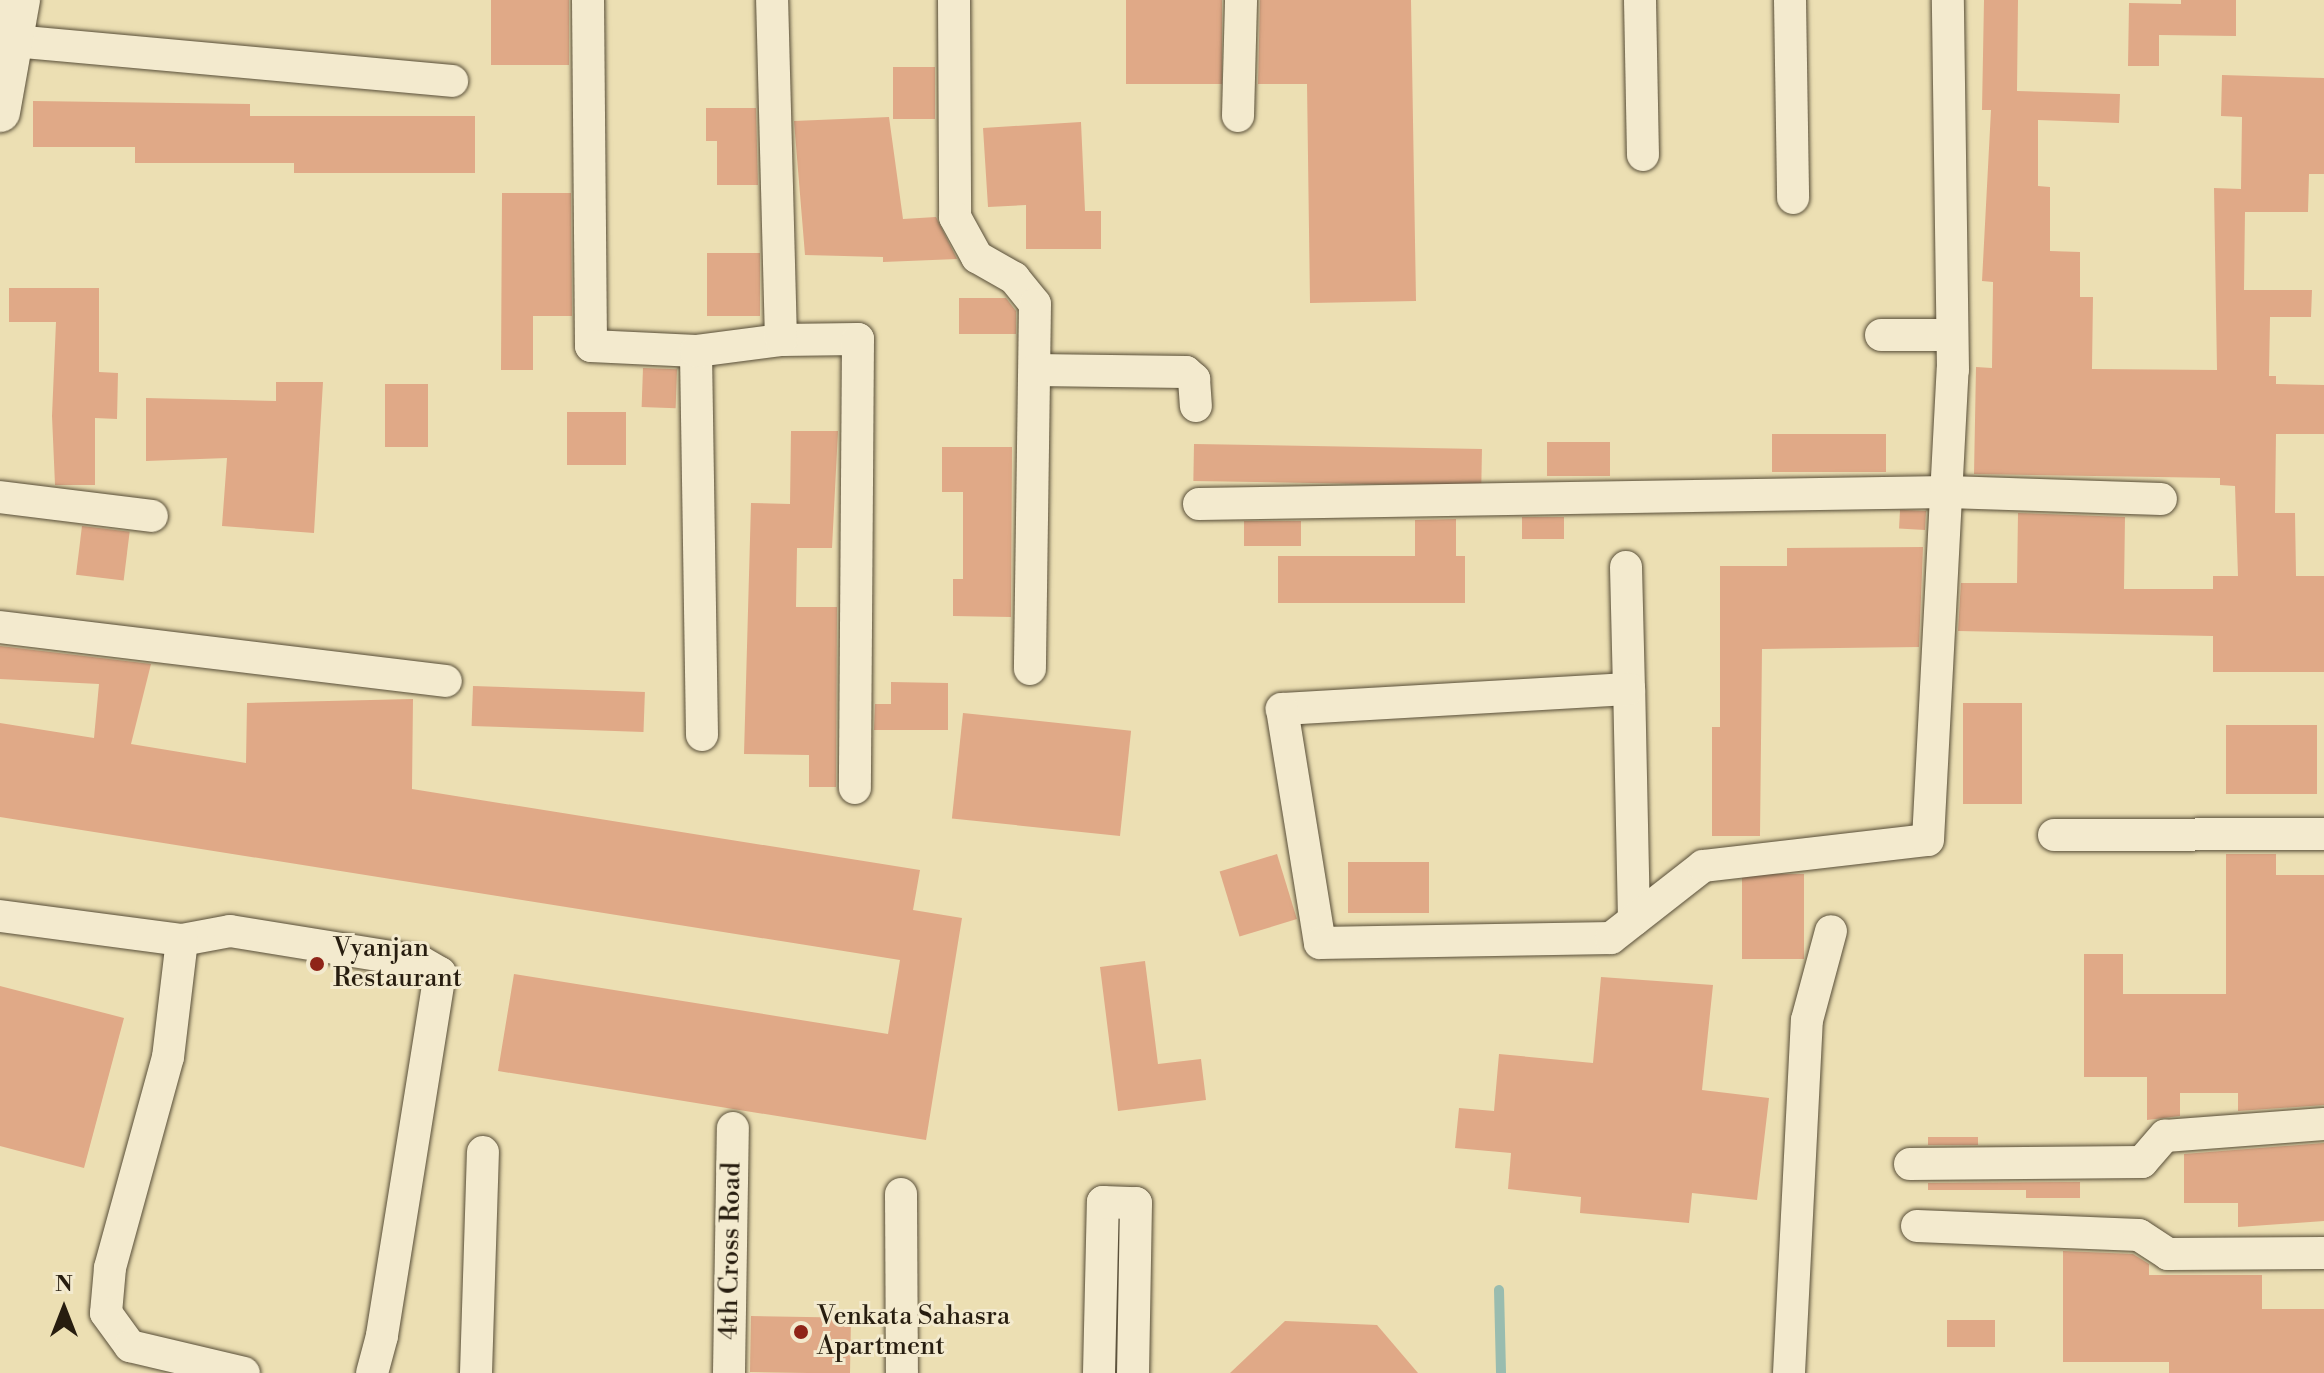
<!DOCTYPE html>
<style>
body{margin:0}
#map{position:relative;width:2324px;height:1373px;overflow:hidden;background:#ecdfb3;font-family:"Libre Bodoni",serif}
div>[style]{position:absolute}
.stream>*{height:10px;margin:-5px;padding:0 5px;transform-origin:5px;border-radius:5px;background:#99bcaf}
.building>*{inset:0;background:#e0a987;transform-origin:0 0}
.roads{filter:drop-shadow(0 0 2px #584e38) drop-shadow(0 0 2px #584e38)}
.minor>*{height:32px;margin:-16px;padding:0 16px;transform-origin:16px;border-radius:16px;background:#f3eace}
.tertiary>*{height:40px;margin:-20px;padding:0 20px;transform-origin:20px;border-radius:20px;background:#f3eace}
.dots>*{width:22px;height:22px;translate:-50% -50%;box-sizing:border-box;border:4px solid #f3eace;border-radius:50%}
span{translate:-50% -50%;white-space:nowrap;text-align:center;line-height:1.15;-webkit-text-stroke:6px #f3eace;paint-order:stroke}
.poi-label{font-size:26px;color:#271d0f}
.left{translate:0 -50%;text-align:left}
.street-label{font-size:26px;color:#271d0f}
.north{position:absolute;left:24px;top:1269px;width:80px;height:80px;-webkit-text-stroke:6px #f3eace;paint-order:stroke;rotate:0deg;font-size:22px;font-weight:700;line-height:32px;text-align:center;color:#271d0f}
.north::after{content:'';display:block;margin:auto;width:28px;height:36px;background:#271d0f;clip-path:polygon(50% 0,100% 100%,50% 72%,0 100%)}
</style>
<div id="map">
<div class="stream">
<div style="left:1499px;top:1290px;width:83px;rotate:88.6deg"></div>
</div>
<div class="building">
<div style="left:491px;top:0;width:78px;height:65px"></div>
<div style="left:1126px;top:0;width:96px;height:84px"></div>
<div style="clip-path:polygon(1260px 0,1411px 0,1416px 301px,1310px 303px,1307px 84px,1258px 84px)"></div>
<div style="clip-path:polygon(1984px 0,2018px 0,2017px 91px,2120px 94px,2119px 123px,2038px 120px,2038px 186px,2050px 187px,2050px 251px,2080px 252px,2080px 297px,2093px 297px,2092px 369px,2217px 370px,2214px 188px,2241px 189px,2242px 117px,2221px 116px,2222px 75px,2324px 78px,2324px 174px,2309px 174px,2308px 212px,2245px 212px,2244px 290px,2312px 290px,2311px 317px,2270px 317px,2269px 376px,2276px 376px,2276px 384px,2324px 385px,2324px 434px,2276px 434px,2275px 513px,2295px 513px,2296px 576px,2324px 576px,2324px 672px,2213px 672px,2213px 636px,1958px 631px,1961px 583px,2017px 583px,2018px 513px,2125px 517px,2124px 589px,2213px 589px,2213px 576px,2238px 576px,2235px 486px,2220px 485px,2220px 478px,1974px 474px,1976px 367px,1992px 368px,1993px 282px,1982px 281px,1991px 110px,1982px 110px)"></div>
<div style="clip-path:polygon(2181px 0,2236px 0,2236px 36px,2159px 35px,2159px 66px,2128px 66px,2129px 3px,2181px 4px)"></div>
<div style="left:893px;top:67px;width:42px;height:52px"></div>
<div style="clip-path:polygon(33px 101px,250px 104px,250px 116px,475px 116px,475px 173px,294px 173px,294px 163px,135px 163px,135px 147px,33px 147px)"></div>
<div style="clip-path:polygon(706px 108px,756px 108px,758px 185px,717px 185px,717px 141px,706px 141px)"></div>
<div style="clip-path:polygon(889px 117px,903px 219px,936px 217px,957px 259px,883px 262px,883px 257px,805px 255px,794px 121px)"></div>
<div style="clip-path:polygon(1081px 122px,1085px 211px,1101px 211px,1101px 249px,1026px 249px,1026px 205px,988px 207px,983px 128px)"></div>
<div style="clip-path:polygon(502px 193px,571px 193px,572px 316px,533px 316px,533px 370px,501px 370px)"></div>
<div style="left:707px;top:253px;width:53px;height:63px"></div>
<div style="clip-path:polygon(9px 288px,99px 288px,99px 372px,118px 373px,117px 419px,95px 418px,95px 485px,55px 485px,52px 416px,56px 322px,9px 322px)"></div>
<div style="clip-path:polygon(959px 298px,1006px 298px,1016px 311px,1016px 334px,959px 334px)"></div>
<div style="left:643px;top:368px;width:34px;height:39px;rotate:2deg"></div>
<div style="clip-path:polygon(276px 382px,323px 382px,314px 533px,222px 526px,227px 458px,146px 461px,146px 398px,276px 401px)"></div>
<div style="left:385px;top:384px;width:43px;height:63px"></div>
<div style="left:567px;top:412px;width:59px;height:53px"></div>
<div style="clip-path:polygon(791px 431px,838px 431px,832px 548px,797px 548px,796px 607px,837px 607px,836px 787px,809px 787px,809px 755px,744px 754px,751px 503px,790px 504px)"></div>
<div style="left:1886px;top:434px;width:38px;height:114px;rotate:90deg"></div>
<div style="left:1547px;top:442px;width:63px;height:34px"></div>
<div style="left:1194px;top:444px;width:288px;height:37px;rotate:1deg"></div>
<div style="clip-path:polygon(942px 447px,1012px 447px,1011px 617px,953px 616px,953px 579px,963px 579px,963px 492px,942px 492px)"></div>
<div style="left:1926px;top:511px;width:19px;height:26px;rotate:93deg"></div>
<div style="left:1564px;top:517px;width:22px;height:42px;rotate:90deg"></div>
<div style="clip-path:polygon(1456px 519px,1456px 556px,1465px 556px,1465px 603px,1278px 603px,1278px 556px,1415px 556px,1415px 520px)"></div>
<div style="left:1301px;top:521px;width:25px;height:57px;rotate:90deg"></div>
<div style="left:82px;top:526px;width:48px;height:49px;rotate:7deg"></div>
<div style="clip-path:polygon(1923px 547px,1919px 647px,1762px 649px,1760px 836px,1712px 836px,1712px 727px,1720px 727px,1720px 566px,1787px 566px,1787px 548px)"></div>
<div style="clip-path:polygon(0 646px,151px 664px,131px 744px,246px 763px,247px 703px,413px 699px,412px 789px,920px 870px,913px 910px,962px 918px,926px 1140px,498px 1071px,514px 974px,888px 1034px,900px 960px,0 817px,0 723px,94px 738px,99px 684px,0 679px)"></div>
<div style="clip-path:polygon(891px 682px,948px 683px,948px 730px,874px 730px,875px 704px,891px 704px)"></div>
<div style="left:473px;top:686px;width:172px;height:40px;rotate:2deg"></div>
<div style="left:1963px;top:703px;width:59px;height:101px"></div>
<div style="left:963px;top:713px;width:169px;height:106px;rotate:6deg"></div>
<div style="left:2226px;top:725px;width:91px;height:69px"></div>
<div style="left:1277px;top:854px;width:68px;height:60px;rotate:73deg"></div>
<div style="clip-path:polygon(2226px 854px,2276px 854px,2276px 875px,2324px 875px,2324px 1105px,2238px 1111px,2238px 1093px,2180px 1093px,2180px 1116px,2147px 1120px,2147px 1077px,2084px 1077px,2084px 954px,2123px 954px,2123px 994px,2226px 994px)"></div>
<div style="left:1429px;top:862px;width:51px;height:81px;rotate:90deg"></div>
<div style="left:1804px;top:874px;width:85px;height:62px;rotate:90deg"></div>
<div style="clip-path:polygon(1145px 961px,1158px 1064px,1201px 1059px,1206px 1100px,1118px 1111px,1100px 967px)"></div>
<div style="clip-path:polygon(1601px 977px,1713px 985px,1702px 1090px,1769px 1098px,1757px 1200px,1692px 1193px,1689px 1223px,1580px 1213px,1581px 1197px,1508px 1189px,1511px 1153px,1455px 1148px,1459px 1108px,1494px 1111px,1499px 1054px,1593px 1063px)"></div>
<div style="clip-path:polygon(0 986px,124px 1018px,84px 1168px,0 1146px)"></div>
<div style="left:1928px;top:1137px;width:50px;height:8px"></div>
<div style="clip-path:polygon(2324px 1143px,2324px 1221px,2238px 1227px,2238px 1203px,2184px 1203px,2184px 1154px)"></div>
<div style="clip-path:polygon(2080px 1182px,2080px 1198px,2026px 1198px,2026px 1190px,1928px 1190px,1928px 1183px)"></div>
<div style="clip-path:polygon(2063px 1251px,2133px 1254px,2149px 1264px,2149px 1275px,2262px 1275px,2262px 1309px,2324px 1309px,2324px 1373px,2169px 1373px,2169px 1362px,2063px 1362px)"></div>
<div style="left:751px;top:1316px;width:100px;height:56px;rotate:1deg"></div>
<div style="left:1947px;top:1320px;width:48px;height:27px"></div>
<div style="clip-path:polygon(1285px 1321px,1377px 1325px,1418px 1373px,1230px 1373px)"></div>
</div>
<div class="roads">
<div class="minor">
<div style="left:588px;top:0;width:346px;rotate:89.5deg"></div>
<div style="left:591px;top:346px;width:105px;rotate:2.7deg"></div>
<div style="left:954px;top:0;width:217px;rotate:89.7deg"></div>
<div style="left:955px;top:217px;width:46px;rotate:61.2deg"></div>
<div style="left:977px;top:257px;width:43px;rotate:29.6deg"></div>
<div style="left:1014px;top:278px;width:33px;rotate:51deg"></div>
<div style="left:1035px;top:304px;width:365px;rotate:90.8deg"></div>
<div style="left:1640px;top:0;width:155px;rotate:88.9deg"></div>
<div style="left:1790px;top:0;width:198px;rotate:89.1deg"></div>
<div style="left:13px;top:41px;width:441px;rotate:5.2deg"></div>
<div style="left:1238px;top:116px;width:116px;rotate:-88.5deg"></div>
<div style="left:1881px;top:335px;width:71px"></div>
<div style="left:781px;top:340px;width:77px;rotate:-0.7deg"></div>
<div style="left:858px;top:339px;width:449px;rotate:90.4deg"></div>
<div style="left:1035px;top:370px;width:151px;rotate:0.8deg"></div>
<div style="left:1186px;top:372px;width:11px;rotate:41deg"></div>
<div style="left:1194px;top:379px;width:27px;rotate:86deg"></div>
<div style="left:0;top:497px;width:153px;rotate:7.1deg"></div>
<div style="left:1199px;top:504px;width:749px;rotate:-0.92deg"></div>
<div style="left:1948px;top:492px;width:213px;rotate:1.9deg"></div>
<div style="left:1626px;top:567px;width:122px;rotate:88.6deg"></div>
<div style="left:0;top:627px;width:449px;rotate:6.9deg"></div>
<div style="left:702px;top:735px;width:384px;rotate:-90.9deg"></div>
<div style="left:696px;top:351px;width:86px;rotate:-7.4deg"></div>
<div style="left:781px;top:340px;width:340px;rotate:-91.5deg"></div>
<div style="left:2054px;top:835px;width:270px;rotate:-0.2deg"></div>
<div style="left:0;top:916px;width:184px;rotate:7.5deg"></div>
<div style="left:182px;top:940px;width:49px;rotate:-10.6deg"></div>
<div style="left:230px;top:931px;width:193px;rotate:9.2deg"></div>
<div style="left:421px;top:962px;width:22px;rotate:30deg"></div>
<div style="left:440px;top:973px;width:368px;rotate:99.1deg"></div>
<div style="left:382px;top:1336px;width:38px;rotate:105deg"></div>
<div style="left:1634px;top:920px;width:231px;rotate:-91.2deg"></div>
<div style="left:1629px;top:689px;width:348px;rotate:176.7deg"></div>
<div style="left:1282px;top:709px;width:237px;rotate:80.8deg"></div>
<div style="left:1320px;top:943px;width:291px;rotate:-1deg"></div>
<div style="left:1611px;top:938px;width:117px;rotate:-38deg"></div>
<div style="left:1703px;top:866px;width:226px;rotate:-6.6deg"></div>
<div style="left:1928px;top:840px;width:471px;rotate:-87deg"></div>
<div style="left:1953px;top:370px;width:370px;rotate:-90.8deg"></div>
<div style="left:182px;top:940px;width:118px;rotate:96.8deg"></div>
<div style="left:168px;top:1057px;width:219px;rotate:105.4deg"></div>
<div style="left:110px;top:1268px;width:45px;rotate:95.1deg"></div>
<div style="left:106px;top:1313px;width:41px;rotate:54deg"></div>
<div style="left:130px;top:1346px;width:117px;rotate:13.3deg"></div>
<div style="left:1910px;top:1164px;width:232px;rotate:-0.5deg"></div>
<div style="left:2142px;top:1162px;width:35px;rotate:-49deg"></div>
<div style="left:2165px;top:1136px;width:159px;rotate:-4.3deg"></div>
<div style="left:901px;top:1194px;width:179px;rotate:89.7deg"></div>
<div style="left:1917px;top:1226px;width:222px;rotate:2.3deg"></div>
<div style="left:2139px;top:1235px;width:35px;rotate:33deg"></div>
<div style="left:2168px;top:1254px;width:156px;rotate:-0.4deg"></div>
<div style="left:476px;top:1373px;width:221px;rotate:-88.2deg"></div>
<div style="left:729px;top:1373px;width:245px;rotate:-89.1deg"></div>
<div style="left:1099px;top:1373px;width:171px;rotate:-88.7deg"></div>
<div style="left:1103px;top:1202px;width:33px;rotate:2deg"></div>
<div style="left:1136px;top:1203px;width:170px;rotate:91deg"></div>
<div style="left:1789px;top:1373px;width:353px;rotate:-87.1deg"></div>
<div style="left:1807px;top:1020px;width:92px;rotate:-74.9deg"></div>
</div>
<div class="tertiary">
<div style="left:0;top:112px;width:114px;rotate:-79.9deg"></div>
</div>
</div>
<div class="dots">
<div style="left:317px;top:964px;background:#8f2418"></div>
<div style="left:801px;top:1332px;background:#8f2418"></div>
</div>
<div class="poi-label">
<span class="left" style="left:333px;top:964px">Vyanjan<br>Restaurant</span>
<span class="left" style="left:817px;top:1332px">Venkata Sahasra<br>Apartment</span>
</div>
<div class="street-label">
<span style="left:731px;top:1251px;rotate:-89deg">4th Cross Road</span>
</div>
<div class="north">N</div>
</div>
